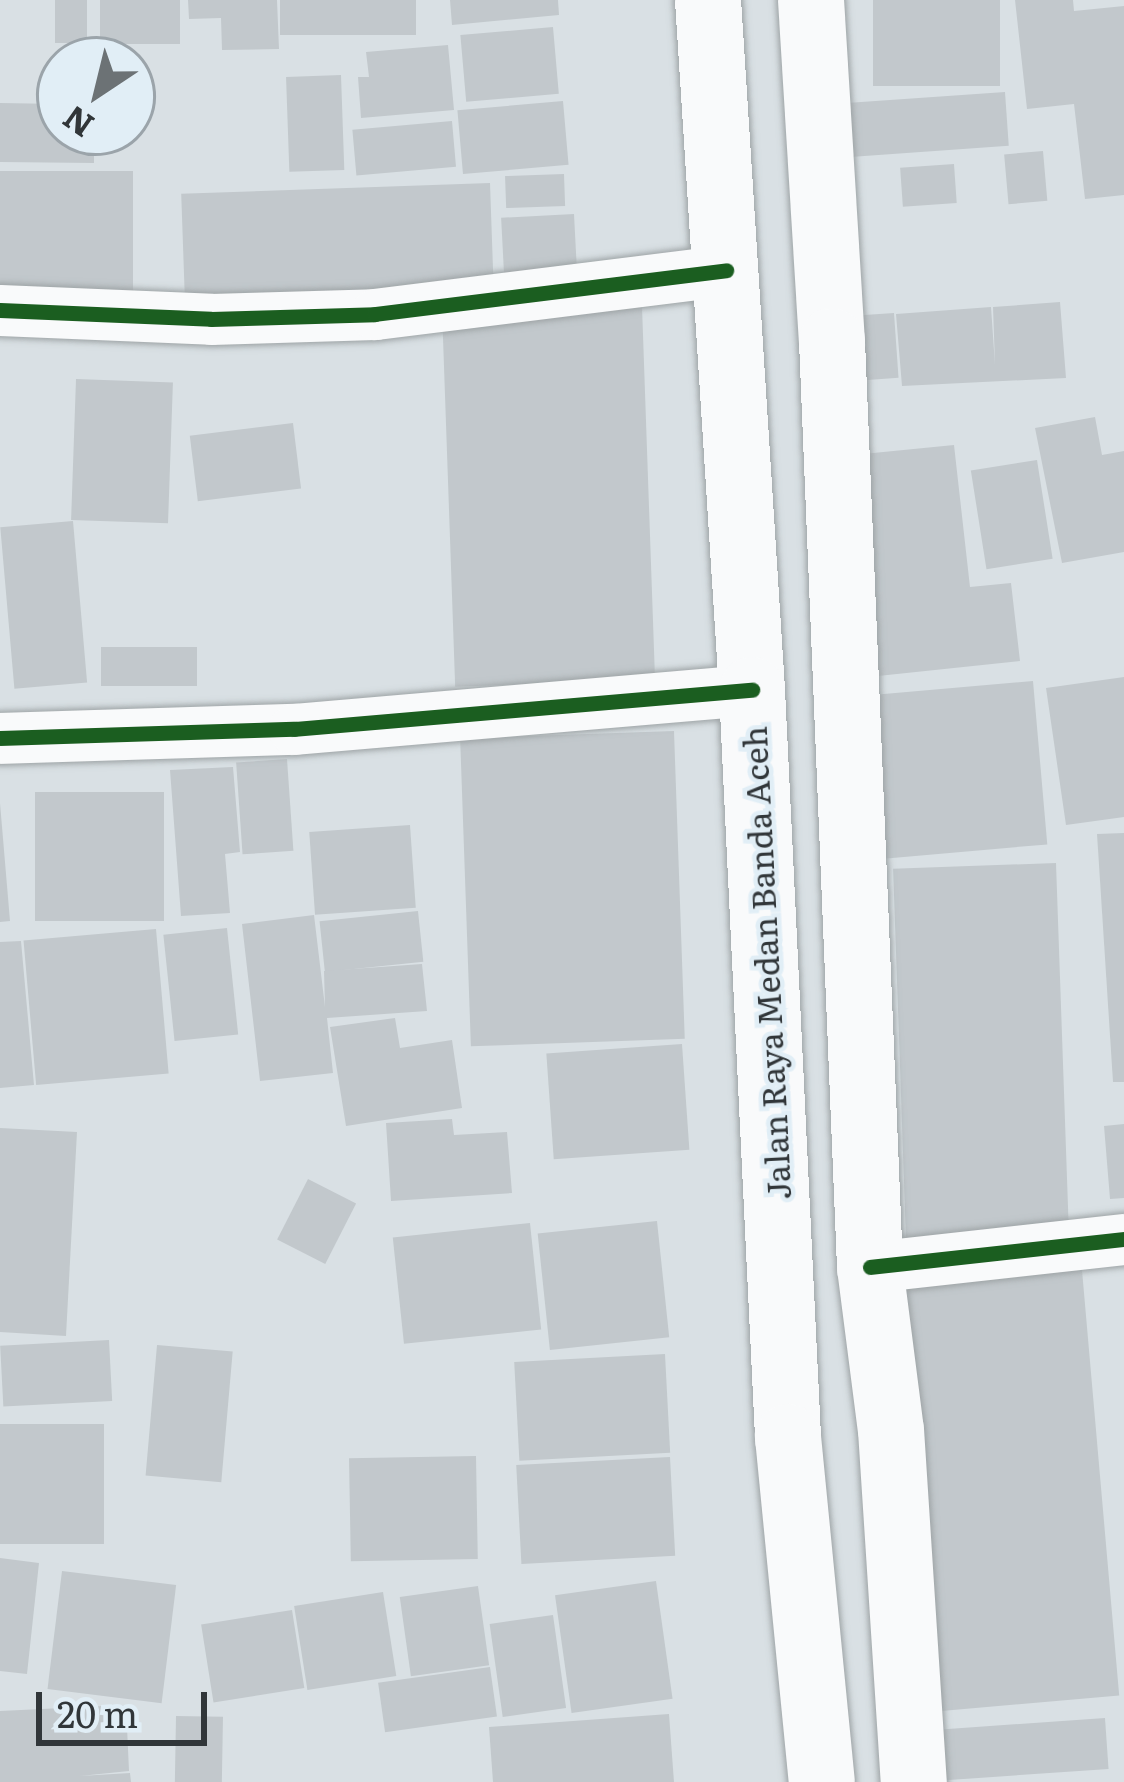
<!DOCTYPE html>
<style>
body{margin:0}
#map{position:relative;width:1124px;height:1782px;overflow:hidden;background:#d9e0e4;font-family:Literata,serif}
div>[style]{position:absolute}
.building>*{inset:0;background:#c2c8cc;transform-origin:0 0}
.roads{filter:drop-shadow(0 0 3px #9ea4a6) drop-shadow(0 0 3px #9ea4a6)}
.minor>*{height:51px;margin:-25.5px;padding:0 25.5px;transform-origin:25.5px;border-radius:25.5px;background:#f9fafb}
.trunk>*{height:66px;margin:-33px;padding:0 33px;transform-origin:33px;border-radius:33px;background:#f9fafb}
.cycleway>*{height:15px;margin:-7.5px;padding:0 7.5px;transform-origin:7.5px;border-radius:7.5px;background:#1b5e20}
span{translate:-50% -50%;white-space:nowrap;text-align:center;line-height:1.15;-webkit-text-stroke:9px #e1eef6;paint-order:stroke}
.street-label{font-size:33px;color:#313639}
.north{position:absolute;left:36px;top:36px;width:120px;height:120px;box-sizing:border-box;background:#e1eef6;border:3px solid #9ba4aa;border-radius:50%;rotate:215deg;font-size:33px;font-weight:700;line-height:48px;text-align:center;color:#313639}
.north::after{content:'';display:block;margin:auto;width:42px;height:54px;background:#6c7275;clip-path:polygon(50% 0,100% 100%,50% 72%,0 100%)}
.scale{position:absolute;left:36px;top:1692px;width:171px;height:54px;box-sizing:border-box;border:6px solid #313639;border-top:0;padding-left:15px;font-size:36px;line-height:42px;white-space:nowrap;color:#313639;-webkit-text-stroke:9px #e1eef6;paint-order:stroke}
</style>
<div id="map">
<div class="building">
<div style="left:55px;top:0;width:32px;height:43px"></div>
<div style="left:100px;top:0;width:80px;height:44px"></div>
<div style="clip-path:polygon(188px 0,277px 0,279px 49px,222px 50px,221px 18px,189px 19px)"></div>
<div style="left:280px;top:0;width:136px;height:35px"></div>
<div style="clip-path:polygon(450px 0,558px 0,559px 15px,452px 25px)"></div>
<div style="left:873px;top:0;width:127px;height:86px"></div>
<div style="clip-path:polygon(1015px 0,1073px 0,1074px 11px,1124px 6px,1124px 195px,1085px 199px,1074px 104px,1027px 109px)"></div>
<div style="left:553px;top:27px;width:67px;height:93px;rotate:85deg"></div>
<div style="clip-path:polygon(448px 45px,454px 110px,361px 118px,358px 77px,369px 77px,366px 52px)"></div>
<div style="left:341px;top:75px;width:95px;height:55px;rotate:88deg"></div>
<div style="left:1005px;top:92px;width:54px;height:173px;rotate:86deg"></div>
<div style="left:563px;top:101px;width:64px;height:106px;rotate:85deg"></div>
<div style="clip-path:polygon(0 103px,60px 104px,60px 132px,94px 132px,94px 163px,0 162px)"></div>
<div style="left:452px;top:121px;width:46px;height:100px;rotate:85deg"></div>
<div style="left:1043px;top:151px;width:50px;height:39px;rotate:85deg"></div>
<div style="left:954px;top:164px;width:39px;height:54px;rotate:86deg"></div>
<div style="left:0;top:171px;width:133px;height:131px"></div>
<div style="left:564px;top:174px;width:32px;height:59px;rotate:88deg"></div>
<div style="left:490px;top:183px;width:106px;height:309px;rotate:88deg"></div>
<div style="left:574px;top:214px;width:64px;height:73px;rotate:87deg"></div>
<div style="clip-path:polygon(1060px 302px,1066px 378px,902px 386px,896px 314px,991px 307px,995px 365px,993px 307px)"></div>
<div style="left:642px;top:306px;width:374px;height:200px;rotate:88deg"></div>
<div style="left:894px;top:313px;width:65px;height:48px;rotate:86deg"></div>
<div style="left:76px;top:379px;width:97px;height:141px;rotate:2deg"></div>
<div style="clip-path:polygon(1095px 417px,1102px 455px,1124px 451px,1124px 552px,1062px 563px,1035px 428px)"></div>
<div style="left:293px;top:423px;width:66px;height:104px;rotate:83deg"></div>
<div style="clip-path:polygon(954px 445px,970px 587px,1011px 583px,1020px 661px,878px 676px,853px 455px)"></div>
<div style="left:1037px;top:460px;width:100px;height:67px;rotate:81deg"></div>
<div style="left:73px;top:521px;width:162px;height:73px;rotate:85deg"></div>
<div style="left:197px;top:647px;width:39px;height:96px;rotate:90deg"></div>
<div style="clip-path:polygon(1124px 677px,1124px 817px,1066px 825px,1046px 688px)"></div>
<div style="left:1033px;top:681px;width:164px;height:164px;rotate:85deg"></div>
<div style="left:674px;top:731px;width:308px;height:214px;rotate:88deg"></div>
<div style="left:287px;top:759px;width:92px;height:51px;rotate:86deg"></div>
<div style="clip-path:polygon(233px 767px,240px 852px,225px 854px,230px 913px,181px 916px,170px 770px)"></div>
<div style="left:35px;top:792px;width:129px;height:129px"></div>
<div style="clip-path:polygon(0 803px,10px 921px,0 922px)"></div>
<div style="left:410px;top:825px;width:83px;height:101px;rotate:86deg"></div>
<div style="clip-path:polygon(1124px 833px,1124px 1082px,1113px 1082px,1097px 834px)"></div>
<div style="left:1056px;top:863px;width:377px;height:163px;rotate:88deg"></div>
<div style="left:418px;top:911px;width:51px;height:99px;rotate:84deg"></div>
<div style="clip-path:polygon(314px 915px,325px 1007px,324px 971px,422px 964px,427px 1011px,327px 1018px,333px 1073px,260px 1081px,242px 924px)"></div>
<div style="left:227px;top:928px;width:107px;height:64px;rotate:84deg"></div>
<div style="left:156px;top:929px;width:145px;height:133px;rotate:85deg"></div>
<div style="clip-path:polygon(21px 941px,34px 1085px,0 1088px,0 942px)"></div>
<div style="clip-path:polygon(395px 1018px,400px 1048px,452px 1040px,462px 1108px,346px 1126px,330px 1027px)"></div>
<div style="left:682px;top:1044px;width:106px;height:136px;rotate:86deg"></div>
<div style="clip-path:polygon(452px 1119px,454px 1135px,507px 1132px,512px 1193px,391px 1201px,386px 1123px)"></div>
<div style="clip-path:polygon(1124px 1124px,1124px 1198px,1110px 1199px,1104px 1126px)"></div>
<div style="clip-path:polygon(0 1128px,77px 1132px,66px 1336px,0 1332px)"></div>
<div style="left:308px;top:1179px;width:54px;height:68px;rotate:27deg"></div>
<div style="left:657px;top:1221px;width:117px;height:120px;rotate:84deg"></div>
<div style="left:530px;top:1223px;width:107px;height:138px;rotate:84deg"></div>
<div style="left:1082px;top:1270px;width:427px;height:184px;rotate:85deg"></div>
<div style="left:109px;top:1340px;width:61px;height:109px;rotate:87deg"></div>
<div style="left:157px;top:1345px;width:76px;height:131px;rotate:5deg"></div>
<div style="left:665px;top:1354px;width:99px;height:151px;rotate:87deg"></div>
<div style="left:0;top:1424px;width:104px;height:120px"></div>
<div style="left:476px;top:1456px;width:103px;height:127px;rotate:89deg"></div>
<div style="left:670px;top:1457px;width:99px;height:154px;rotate:87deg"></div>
<div style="clip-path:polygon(0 1558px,39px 1563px,27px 1674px,0 1671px)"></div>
<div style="left:62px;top:1571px;width:115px;height:119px;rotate:7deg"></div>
<div style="left:656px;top:1581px;width:119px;height:102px;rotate:82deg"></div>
<div style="left:478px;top:1586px;width:80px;height:79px;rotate:82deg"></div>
<div style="left:383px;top:1592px;width:85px;height:90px;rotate:81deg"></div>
<div style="left:292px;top:1610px;width:79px;height:92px;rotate:81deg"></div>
<div style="left:553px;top:1615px;width:94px;height:64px;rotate:82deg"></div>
<div style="left:490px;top:1667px;width:50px;height:113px;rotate:82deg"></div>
<div style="clip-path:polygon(126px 1705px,129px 1771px,80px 1776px,130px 1773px,131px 1782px,0 1782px,0 1711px)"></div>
<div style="clip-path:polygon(669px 1714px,674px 1782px,493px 1782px,489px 1727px)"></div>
<div style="left:176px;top:1716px;width:47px;height:66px;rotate:1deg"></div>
<div style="left:1105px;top:1718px;width:51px;height:168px;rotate:86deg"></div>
</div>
<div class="roads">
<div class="minor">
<div style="left:0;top:310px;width:211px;rotate:2.4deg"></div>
<div style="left:211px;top:319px;width:164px;rotate:-1.7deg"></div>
<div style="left:375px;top:314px;width:354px;rotate:-7.1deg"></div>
<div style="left:0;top:738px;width:294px;rotate:-1.8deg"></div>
<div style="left:294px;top:729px;width:460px;rotate:-4.9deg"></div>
<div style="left:870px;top:1267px;width:256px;rotate:-6.3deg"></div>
</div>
<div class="trunk">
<div style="left:708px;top:0;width:691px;rotate:86.35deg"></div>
<div style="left:752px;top:690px;width:748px;rotate:87.24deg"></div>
<div style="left:788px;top:1437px;width:347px;rotate:84.4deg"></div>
<div style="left:811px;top:0;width:342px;rotate:86.5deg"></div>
<div style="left:832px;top:341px;width:927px;rotate:87.65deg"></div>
<div style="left:870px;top:1267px;width:164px;rotate:82.7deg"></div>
<div style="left:891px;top:1430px;width:353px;rotate:86.3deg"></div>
</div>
</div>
<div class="cycleway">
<div style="left:0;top:310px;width:211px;rotate:2.4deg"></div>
<div style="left:211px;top:319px;width:164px;rotate:-1.7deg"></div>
<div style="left:375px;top:314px;width:354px;rotate:-7.1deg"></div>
<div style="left:0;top:738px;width:294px;rotate:-1.8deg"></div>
<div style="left:294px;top:729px;width:460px;rotate:-4.9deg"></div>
<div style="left:870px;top:1267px;width:256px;rotate:-6.3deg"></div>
</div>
<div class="street-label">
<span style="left:765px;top:963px;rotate:-93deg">Jalan Raya Medan Banda Aceh</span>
</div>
<div class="north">N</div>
<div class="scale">20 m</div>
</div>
